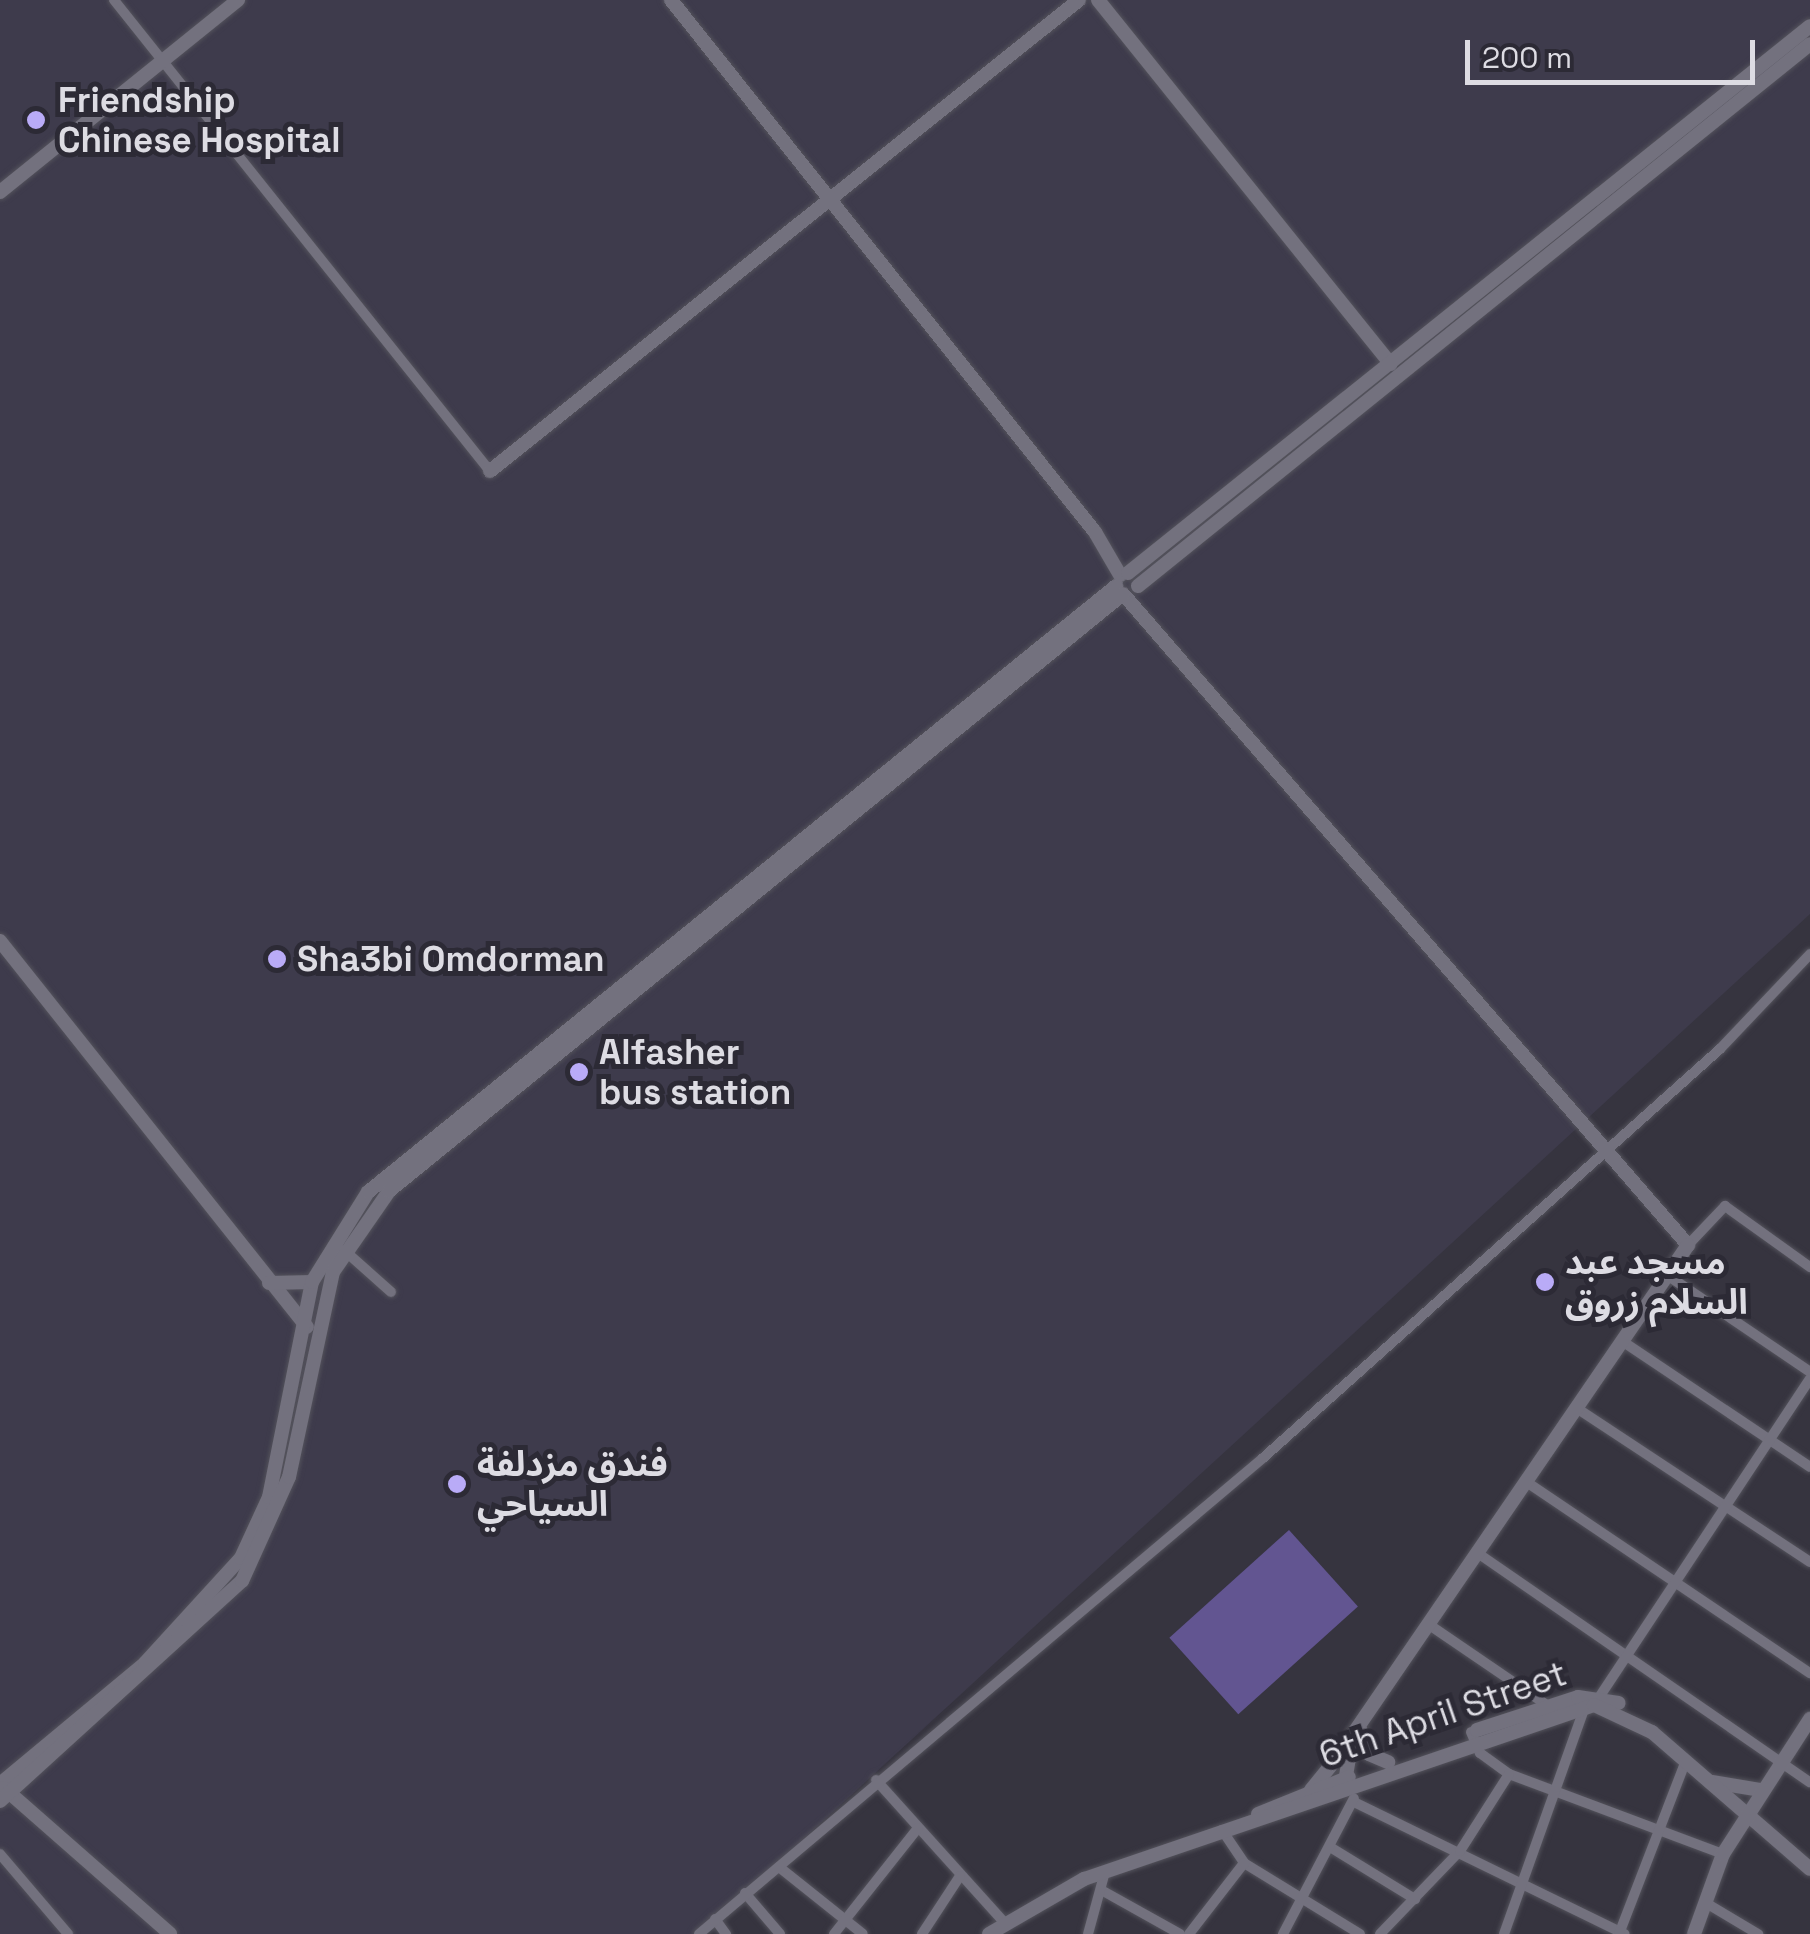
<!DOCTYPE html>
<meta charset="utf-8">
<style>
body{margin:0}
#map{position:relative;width:1810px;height:1934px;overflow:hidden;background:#36343f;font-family:"Space Grotesk","Noto Sans Arabic",sans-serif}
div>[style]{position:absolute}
.built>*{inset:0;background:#3e3b4c}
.green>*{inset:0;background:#625591;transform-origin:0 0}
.roads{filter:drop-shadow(0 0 2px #53525b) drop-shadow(0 0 2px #53525b)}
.street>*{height:10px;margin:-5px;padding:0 5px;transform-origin:5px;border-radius:5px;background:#73717e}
.secondary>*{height:14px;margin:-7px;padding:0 7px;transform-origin:7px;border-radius:7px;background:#73717e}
.dots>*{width:28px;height:28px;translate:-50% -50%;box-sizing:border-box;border:5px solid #2c2a35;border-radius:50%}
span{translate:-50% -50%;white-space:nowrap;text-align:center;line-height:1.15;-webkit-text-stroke:10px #2c2a35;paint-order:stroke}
.poi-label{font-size:35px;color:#dddce3;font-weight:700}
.left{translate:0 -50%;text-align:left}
.street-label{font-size:35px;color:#dddce3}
.scale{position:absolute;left:1465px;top:40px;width:290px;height:45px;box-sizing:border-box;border:5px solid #dddce3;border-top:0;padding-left:12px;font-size:30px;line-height:35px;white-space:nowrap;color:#dddce3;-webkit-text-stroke:8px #2c2a35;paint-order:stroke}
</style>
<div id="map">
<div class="built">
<div style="clip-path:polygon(0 0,1810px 0,1810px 914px,700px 1934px,0 1934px)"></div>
</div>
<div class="green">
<div style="left:1289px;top:1530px;width:103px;height:161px;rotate:48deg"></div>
</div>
<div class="roads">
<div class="street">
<div style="left:114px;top:0;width:603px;rotate:51.4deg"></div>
<div style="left:1688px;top:1245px;width:54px;rotate:-46.5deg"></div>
<div style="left:1725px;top:1206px;width:105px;rotate:35.7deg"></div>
<div style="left:344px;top:1250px;width:63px;rotate:41.8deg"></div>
<div style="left:1667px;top:1275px;width:173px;rotate:34.1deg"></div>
<div style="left:1622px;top:1341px;width:226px;rotate:33.8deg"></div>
<div style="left:1578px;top:1409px;width:278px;rotate:33.4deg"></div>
<div style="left:1528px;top:1483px;width:340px;rotate:34deg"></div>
<div style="left:1479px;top:1554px;width:402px;rotate:34.6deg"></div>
<div style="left:1431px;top:1626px;width:140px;rotate:34.3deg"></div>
<div style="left:1600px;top:1696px;width:380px;rotate:-56.5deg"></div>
<div style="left:1471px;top:1732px;width:23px;rotate:67deg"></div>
<div style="left:1480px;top:1753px;width:36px;rotate:36deg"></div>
<div style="left:1509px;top:1774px;width:228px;rotate:20.5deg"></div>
<div style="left:876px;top:1780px;width:191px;rotate:48deg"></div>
<div style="left:1354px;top:1802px;width:301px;rotate:26deg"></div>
<div style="left:1222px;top:1830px;width:40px;rotate:56deg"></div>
<div style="left:1244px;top:1863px;width:136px;rotate:31.5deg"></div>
<div style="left:1330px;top:1847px;width:100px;rotate:31.5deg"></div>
<div style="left:0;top:1854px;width:105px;rotate:49.6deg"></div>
<div style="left:779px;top:1867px;width:107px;rotate:38.6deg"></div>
<div style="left:1103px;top:1891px;width:88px;rotate:29.2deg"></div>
<div style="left:745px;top:1893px;width:54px;rotate:49.5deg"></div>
<div style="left:1706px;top:1903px;width:61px;rotate:30.8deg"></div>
<div style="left:715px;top:1919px;width:19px;rotate:54deg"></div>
<div style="left:699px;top:1934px;width:738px;rotate:-40.16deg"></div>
<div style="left:1263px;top:1458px;width:613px;rotate:-41.83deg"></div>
<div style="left:1720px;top:1049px;width:131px;rotate:-46.5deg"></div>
<div style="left:834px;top:1934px;width:135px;rotate:-51.6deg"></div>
<div style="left:922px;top:1934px;width:69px;rotate:-56.8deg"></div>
<div style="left:1088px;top:1934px;width:64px;rotate:-74.7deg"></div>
<div style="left:1189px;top:1934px;width:90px;rotate:-52.2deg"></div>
<div style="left:1283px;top:1934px;width:153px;rotate:-62.4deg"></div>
<div style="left:1380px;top:1934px;width:115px;rotate:-46.1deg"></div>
<div style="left:1460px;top:1851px;width:91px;rotate:-57.5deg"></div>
<div style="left:1504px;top:1934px;width:241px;rotate:-70.4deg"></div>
<div style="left:1619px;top:1934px;width:186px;rotate:-68.9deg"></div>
</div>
<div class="secondary">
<div style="left:671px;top:0;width:680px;rotate:51.45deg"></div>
<div style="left:1095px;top:532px;width:50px;rotate:59.8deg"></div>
<div style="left:1098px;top:0;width:467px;rotate:51.2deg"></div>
<div style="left:0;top:192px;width:306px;rotate:-38.9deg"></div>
<div style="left:490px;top:471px;width:754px;rotate:-38.65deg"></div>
<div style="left:1128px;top:573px;width:874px;rotate:-38.73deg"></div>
<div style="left:1138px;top:586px;width:863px;rotate:-38.89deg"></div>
<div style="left:1124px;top:595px;width:861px;rotate:49.05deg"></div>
<div style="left:1688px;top:1245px;width:593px;rotate:124.41deg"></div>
<div style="left:1353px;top:1734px;width:55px;rotate:99.5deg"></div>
<div style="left:0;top:941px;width:493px;rotate:51.5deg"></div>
<div style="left:269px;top:1283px;width:43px;rotate:-1.3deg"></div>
<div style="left:1477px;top:1730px;width:106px;rotate:-18.1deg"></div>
<div style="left:1578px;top:1697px;width:41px;rotate:8.3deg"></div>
<div style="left:1361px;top:1731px;width:24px;rotate:71deg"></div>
<div style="left:1369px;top:1754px;width:21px;rotate:23deg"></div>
<div style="left:1712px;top:1782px;width:50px;rotate:9.3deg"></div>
<div style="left:0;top:1784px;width:189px;rotate:-39.8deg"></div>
<div style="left:145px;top:1663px;width:142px;rotate:-47.6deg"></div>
<div style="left:241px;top:1558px;width:67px;rotate:-65.3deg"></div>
<div style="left:269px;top:1497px;width:219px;rotate:-78.7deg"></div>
<div style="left:312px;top:1282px;width:106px;rotate:-58.1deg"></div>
<div style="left:368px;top:1192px;width:963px;rotate:-39.01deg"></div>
<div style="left:4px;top:1788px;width:221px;rotate:41.3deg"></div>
<div style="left:1311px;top:1790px;width:54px;rotate:-51deg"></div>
<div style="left:0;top:1801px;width:327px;rotate:-42.3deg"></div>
<div style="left:242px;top:1581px;width:114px;rotate:-65.7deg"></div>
<div style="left:289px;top:1477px;width:210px;rotate:-77.9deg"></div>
<div style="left:333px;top:1272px;width:98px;rotate:-55.3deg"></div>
<div style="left:389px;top:1191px;width:946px;rotate:-39.12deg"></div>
<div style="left:1258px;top:1814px;width:98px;rotate:-22.1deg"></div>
<div style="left:989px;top:1934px;width:110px;rotate:-30.1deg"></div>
<div style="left:1084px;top:1879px;width:539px;rotate:-18.84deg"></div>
<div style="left:1594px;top:1705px;width:64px;rotate:25deg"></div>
<div style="left:1652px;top:1732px;width:209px;rotate:40.9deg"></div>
<div style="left:1694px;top:1934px;width:85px;rotate:-70.1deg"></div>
<div style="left:1723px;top:1854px;width:161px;rotate:-57.2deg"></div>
</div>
</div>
<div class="dots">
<div style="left:36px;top:120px;background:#b9abf7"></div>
<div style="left:277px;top:959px;background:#b9abf7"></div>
<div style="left:579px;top:1072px;background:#b9abf7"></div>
<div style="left:1545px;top:1282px;background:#b9abf7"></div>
<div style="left:457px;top:1484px;background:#b9abf7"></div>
</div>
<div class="poi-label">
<span class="left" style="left:58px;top:120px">Friendship<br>Chinese Hospital</span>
<span class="left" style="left:297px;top:959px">Sha3bi Omdorman</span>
<span class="left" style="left:599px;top:1072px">Alfasher<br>bus station</span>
<span class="left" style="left:1565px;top:1282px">مسجد عبد<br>السلام زروق</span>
<span class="left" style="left:477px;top:1484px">فندق مزدلفة<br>السياحي</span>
</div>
<div class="street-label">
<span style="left:1443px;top:1714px;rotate:-19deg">6th April Street</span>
</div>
<div class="scale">200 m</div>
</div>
